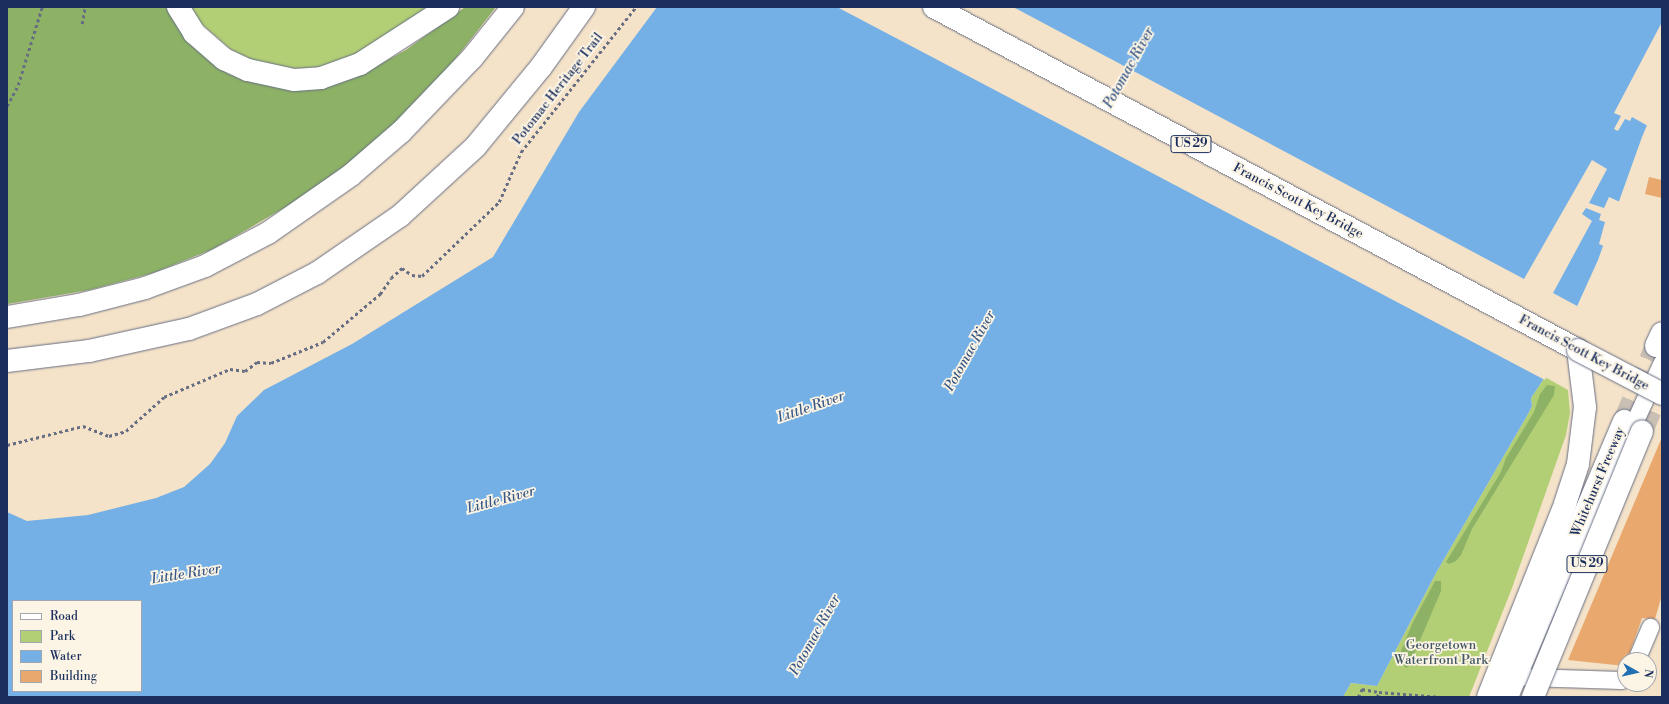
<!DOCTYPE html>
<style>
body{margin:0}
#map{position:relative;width:1669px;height:704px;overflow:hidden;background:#f5e3c9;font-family:"Libre Bodoni",serif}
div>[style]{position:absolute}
.green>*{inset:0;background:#b2cf75}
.forest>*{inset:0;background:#8db266}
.water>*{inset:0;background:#74b0e5}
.pier>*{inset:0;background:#f5e3c9}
.building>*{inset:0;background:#e9a86e}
.motorway-tunnel>*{height:22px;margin-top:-11px;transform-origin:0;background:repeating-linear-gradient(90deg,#c9bfb4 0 22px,transparent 0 33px)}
.path>*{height:2.5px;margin-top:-1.25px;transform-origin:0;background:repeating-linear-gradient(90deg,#676e83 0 3px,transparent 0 6px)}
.roads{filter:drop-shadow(0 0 1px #676e83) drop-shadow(0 0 1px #676e83)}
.minor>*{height:17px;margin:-8.5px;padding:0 8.5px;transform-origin:8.5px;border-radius:8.5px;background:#fff}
.trunk>*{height:22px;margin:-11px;padding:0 11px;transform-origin:11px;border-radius:11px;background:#fff}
.motorway>*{height:22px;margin:-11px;padding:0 11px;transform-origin:11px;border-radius:11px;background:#fff}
.bridges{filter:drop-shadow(0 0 1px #676e83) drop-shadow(0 0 1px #676e83)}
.trunk-bridge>*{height:22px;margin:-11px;padding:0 11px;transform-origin:11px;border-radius:11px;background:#fff}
.motorway-bridge>*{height:22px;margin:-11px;padding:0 11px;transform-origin:11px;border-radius:11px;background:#fff}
span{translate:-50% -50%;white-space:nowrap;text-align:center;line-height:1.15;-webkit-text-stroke:3.5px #fcf5e5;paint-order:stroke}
.shield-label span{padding:1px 3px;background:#fcf5e5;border:1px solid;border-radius:3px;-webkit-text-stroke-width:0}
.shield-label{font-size:12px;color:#1b2f5e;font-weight:700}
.street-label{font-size:13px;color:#1b2f5e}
.park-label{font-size:13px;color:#415764}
.water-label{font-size:14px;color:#365686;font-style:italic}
.frame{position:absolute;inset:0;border:8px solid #1b2f5e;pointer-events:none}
.legend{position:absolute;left:12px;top:600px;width:130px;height:92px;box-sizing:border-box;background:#fcf5e5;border:1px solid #a2a6af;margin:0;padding:5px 7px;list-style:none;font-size:12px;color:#1b2f5e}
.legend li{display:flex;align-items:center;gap:8px;height:20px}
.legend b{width:20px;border:1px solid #a2a6af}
.north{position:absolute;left:1617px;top:652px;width:40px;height:40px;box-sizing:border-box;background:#fcf5e5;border:1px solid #a2a6af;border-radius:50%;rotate:98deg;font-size:11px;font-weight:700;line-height:16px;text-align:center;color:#1b2f5e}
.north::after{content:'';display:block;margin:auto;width:14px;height:18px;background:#1f6fb2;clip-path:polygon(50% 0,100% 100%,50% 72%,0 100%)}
</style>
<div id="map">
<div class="green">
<div style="clip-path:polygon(189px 7px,438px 7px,360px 54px,312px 71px,257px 65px,236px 54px,195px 18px)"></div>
<div style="clip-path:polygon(1545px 377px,1568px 390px,1570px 413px,1566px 435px,1512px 588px,1469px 697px,1343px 697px,1351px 683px,1377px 686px,1436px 573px,1528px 414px,1532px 406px,1531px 398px)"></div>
</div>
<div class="forest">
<div style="clip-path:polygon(7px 7px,173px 7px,223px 68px,369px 70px,406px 50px,465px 7px,496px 7px,438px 81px,395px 124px,357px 157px,296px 201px,213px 249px,153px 273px,89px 290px,7px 304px)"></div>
<div style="clip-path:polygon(1547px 385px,1555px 386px,1554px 395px,1472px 529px,1461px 555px,1456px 561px,1449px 564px,1446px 562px,1501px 472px,1506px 458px,1534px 412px,1540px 394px)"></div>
<div style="clip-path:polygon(1435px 581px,1441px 581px,1441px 591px,1409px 666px,1406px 668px,1399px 660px,1399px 656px,1412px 624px)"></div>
</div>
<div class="water">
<div style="clip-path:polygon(evenodd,657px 7px,1662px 7px,1662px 90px,1642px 137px,1598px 260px,1545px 377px,1531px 398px,1532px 406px,1528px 414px,1436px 573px,1377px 686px,1351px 683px,1343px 697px,7px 697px,7px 512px,27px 521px,88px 515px,156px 498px,184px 487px,210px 464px,225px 443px,237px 416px,264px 390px,352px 344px,493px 257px,579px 112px,657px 7px,13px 601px,141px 601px,141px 691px,13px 691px,13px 601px)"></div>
</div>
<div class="pier">
<div style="clip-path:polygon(837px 7px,1013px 7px,1524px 279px,1592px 160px,1607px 169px,1589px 203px,1604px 208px,1609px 197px,1620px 202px,1604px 246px,1599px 244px,1605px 222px,1599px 220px,1601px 214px,1586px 208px,1582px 214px,1592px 221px,1553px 293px,1579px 307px,1545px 380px)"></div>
<div style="clip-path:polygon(1662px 22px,1662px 94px,1648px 126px,1632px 117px,1630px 121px,1625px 119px,1618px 131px,1614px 129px,1621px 116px,1614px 113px)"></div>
</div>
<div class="building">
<div style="clip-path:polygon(1649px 177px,1662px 180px,1662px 198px,1645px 194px)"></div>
<div style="clip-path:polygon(1662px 437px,1662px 595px,1655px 619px,1642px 618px,1625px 666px,1568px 660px)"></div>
</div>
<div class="motorway-tunnel">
<div style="left:1624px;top:421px;width:82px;rotate:-66.9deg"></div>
<div style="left:1642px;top:431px;width:51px;rotate:-66.9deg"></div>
</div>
<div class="path">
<div style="left:82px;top:24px;width:17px;rotate:-80deg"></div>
<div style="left:7px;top:106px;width:24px;rotate:-62deg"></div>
<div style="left:18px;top:85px;width:82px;rotate:-72.9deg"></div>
<div style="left:7px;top:445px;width:78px;rotate:-14deg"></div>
<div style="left:83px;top:426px;width:28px;rotate:21deg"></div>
<div style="left:109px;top:436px;width:18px;rotate:-16deg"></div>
<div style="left:126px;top:431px;width:51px;rotate:-41.8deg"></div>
<div style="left:164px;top:397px;width:72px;rotate:-23deg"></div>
<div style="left:230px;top:369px;width:15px;rotate:8deg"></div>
<div style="left:245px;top:371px;width:15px;rotate:-37deg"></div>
<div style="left:257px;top:362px;width:14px;rotate:4deg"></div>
<div style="left:271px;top:363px;width:56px;rotate:-22deg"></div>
<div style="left:323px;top:342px;width:75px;rotate:-40.1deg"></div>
<div style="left:380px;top:294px;width:19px;rotate:-55deg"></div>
<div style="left:391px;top:278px;width:15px;rotate:-42deg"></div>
<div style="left:402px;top:268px;width:12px;rotate:35deg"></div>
<div style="left:412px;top:275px;width:10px;rotate:6deg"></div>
<div style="left:422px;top:276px;width:107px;rotate:-43.9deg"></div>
<div style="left:499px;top:202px;width:55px;rotate:-66.3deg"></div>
<div style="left:521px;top:152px;width:185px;rotate:-51.6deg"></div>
<div style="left:1358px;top:697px;width:9px;rotate:-63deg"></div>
<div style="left:1362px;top:689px;width:17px;rotate:10deg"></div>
<div style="left:1377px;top:697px;width:5px;rotate:-68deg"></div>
<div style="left:1379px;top:692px;width:62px;rotate:4.6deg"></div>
</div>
<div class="roads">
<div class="minor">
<div style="left:1625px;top:442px;width:88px;rotate:-65.2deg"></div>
<div style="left:1636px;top:660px;width:36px;rotate:-67deg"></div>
<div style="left:1527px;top:677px;width:94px;rotate:1.8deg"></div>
<div style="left:1621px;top:680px;width:5px;rotate:-37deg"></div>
</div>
<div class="trunk">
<div style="left:934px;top:7px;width:730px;rotate:28.04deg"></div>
</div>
<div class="motorway">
<div style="left:178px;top:7px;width:31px;rotate:58deg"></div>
<div style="left:194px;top:33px;width:40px;rotate:41deg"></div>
<div style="left:224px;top:59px;width:26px;rotate:25deg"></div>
<div style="left:248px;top:70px;width:47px;rotate:12.3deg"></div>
<div style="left:294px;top:80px;width:27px;rotate:-4deg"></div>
<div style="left:321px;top:78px;width:41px;rotate:-19.7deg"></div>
<div style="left:360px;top:64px;width:105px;rotate:-32.9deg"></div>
<div style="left:7px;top:317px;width:73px;rotate:-9.5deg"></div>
<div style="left:79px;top:305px;width:68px;rotate:-14.4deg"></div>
<div style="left:145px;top:288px;width:64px;rotate:-20.1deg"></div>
<div style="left:205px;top:266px;width:71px;rotate:-27.6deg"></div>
<div style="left:268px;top:233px;width:101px;rotate:-34.9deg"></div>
<div style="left:351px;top:175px;width:66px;rotate:-40.7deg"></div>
<div style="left:401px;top:132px;width:103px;rotate:-46.2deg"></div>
<div style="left:472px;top:58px;width:65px;rotate:-51.2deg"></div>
<div style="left:1656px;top:346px;width:14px;rotate:-65deg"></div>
<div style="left:7px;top:361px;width:83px;rotate:-7deg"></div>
<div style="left:89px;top:351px;width:102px;rotate:-12.4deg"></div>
<div style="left:189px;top:329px;width:72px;rotate:-20.2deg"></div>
<div style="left:257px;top:304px;width:68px;rotate:-27.3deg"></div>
<div style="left:317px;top:273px;width:101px;rotate:-34.5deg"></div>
<div style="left:400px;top:216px;width:103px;rotate:-42.6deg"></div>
<div style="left:476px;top:146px;width:102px;rotate:-50.6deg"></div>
<div style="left:541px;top:67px;width:74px;rotate:-54.4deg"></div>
<div style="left:1488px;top:697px;width:208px;rotate:-68.2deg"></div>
<div style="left:1565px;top:504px;width:42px;rotate:-72deg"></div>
<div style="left:1578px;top:464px;width:57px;rotate:-83deg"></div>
<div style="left:1585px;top:407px;width:57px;rotate:-97deg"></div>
<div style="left:1507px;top:697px;width:300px;rotate:-67deg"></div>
</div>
</div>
<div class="bridges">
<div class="trunk-bridge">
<div style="left:1578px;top:350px;width:95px;rotate:27.6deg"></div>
</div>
<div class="motorway-bridge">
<div style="left:1533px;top:697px;width:287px;rotate:-67.7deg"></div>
</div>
</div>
<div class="shield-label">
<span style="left:1191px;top:144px">US 29</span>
<span style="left:1587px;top:564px">US 29</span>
</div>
<div class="street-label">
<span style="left:558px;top:89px;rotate:-52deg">Potomac Heritage Trail</span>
<span style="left:1298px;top:201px;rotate:28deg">Francis Scott Key Bridge</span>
<span style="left:1584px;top:353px;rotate:28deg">Francis Scott Key Bridge</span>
<span style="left:1598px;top:482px;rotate:-67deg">Whitehurst Freeway</span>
</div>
<div class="park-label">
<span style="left:1441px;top:653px">Georgetown<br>Waterfront Park</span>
</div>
<div class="water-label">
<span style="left:1129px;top:68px;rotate:-61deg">Potomac River</span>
<span style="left:970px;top:351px;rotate:-61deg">Potomac River</span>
<span style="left:811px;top:407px;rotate:-19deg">Little River</span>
<span style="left:501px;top:500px;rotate:-15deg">Little River</span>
<span style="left:186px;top:574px;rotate:-9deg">Little River</span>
<span style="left:815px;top:635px;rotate:-61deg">Potomac River</span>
</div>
<div class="frame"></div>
<ul class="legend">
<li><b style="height:5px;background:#fff"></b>Road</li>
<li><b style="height:11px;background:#b2cf75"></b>Park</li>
<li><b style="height:11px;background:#74b0e5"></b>Water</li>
<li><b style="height:11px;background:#e9a86e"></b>Building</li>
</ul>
<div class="north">N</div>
</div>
